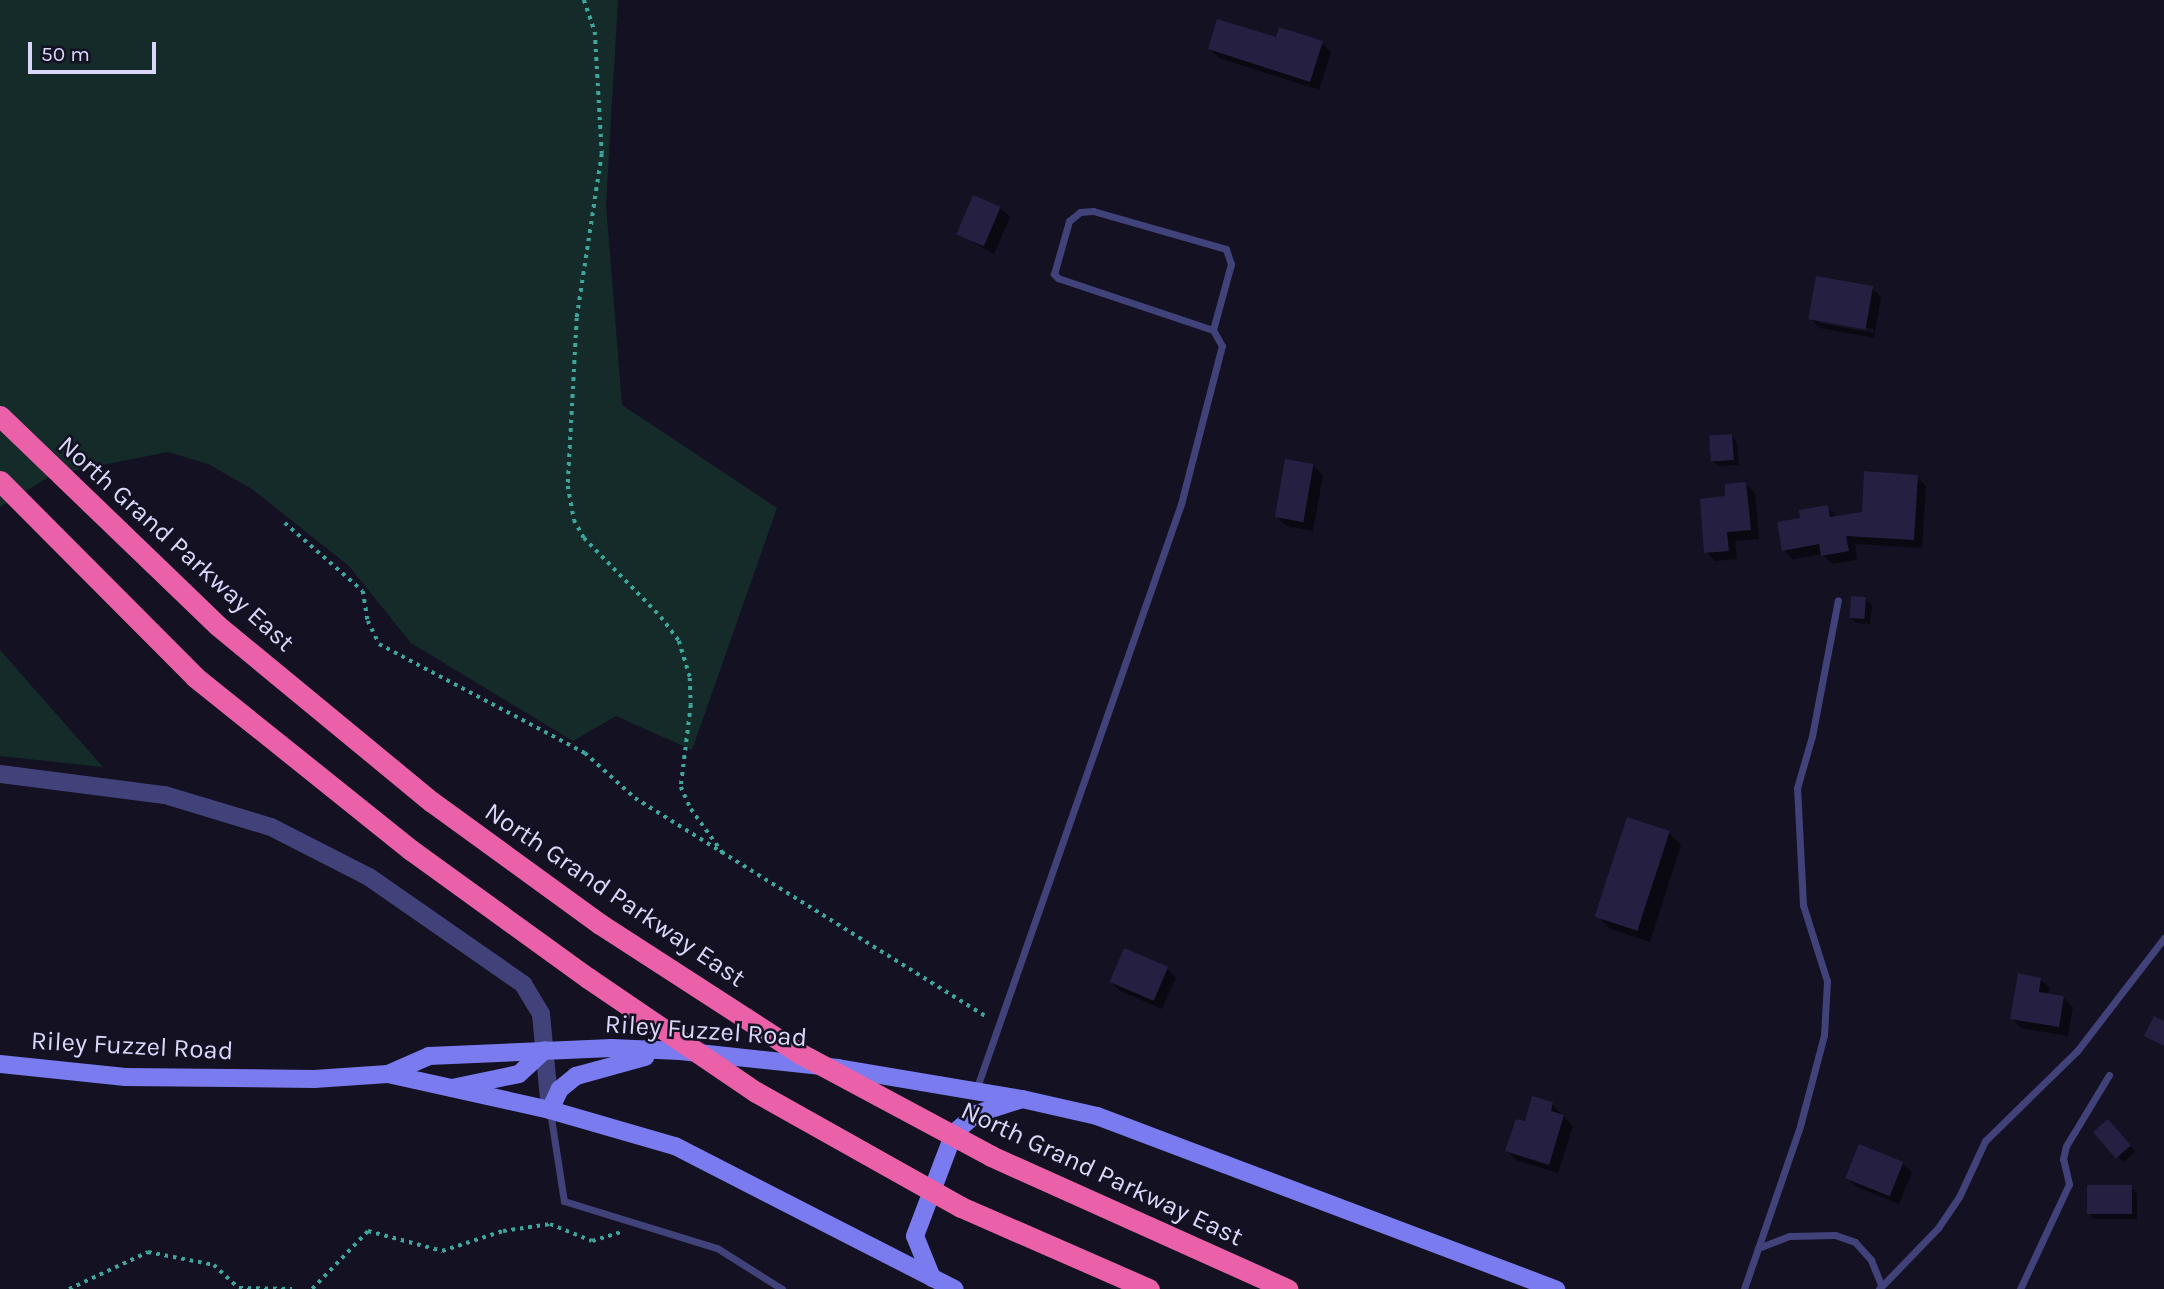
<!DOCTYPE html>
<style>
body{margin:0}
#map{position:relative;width:2164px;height:1289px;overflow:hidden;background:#131122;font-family:Karla,sans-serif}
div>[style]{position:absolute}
.green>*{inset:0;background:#152b2a}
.shadow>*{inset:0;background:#0007;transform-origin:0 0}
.building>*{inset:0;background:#251f41;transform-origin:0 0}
.path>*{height:3.5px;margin-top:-1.75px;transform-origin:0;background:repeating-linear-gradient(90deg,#3ea79d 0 3.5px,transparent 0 8.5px)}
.service>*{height:7px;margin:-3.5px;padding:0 3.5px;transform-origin:3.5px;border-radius:3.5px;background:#42427b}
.tertiary>*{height:18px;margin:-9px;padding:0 9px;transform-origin:9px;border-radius:9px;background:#42427b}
.secondary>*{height:18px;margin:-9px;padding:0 9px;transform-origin:9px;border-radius:9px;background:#797bee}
.motorway>*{height:21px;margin:-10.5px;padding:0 10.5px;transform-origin:10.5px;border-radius:10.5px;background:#eb61a9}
.motorway-bridge>*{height:21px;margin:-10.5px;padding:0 10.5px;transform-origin:10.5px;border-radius:10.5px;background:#eb61a9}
span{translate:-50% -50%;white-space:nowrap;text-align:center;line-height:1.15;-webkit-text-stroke:5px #131122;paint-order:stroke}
.street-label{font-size:26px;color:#d9d7fa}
.scale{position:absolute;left:28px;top:42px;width:128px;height:32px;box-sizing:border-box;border:4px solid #d9d7fa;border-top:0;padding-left:9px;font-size:21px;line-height:24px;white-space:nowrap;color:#d9d7fa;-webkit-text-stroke:5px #131122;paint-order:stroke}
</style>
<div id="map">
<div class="green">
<div style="clip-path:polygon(0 0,618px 0,606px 204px,622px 405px,777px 508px,692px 750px,616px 716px,573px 741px,411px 643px,349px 566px,252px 489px,208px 464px,168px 452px,52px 475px,0 507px)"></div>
<div style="clip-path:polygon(0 650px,103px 767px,0 756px)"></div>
</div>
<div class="shadow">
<div style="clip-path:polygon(1278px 40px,1322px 43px,1331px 52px,1319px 90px,1219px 58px,1210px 49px)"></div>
<div style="clip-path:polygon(1000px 208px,1010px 217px,994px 254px,959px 234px)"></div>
<div style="clip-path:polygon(evenodd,1872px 288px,1881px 297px,1874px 338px,1820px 328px,1811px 319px,1872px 288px,1819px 319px,1874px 329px,1874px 333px,1819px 323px,1819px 319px)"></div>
<div style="clip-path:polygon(1732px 436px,1737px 442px,1739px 465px,1718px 466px,1713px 461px)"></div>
<div style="clip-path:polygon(1313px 466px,1323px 475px,1313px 531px,1286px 526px,1277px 517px)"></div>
<div style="clip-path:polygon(1917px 477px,1926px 486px,1922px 548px,1855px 544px,1857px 560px,1832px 564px,1822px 554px,1793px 559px,1784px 550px,1802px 519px,1827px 507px,1837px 518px,1863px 514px)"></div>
<div style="clip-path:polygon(1746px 484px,1755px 493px,1759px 539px,1735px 541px,1737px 559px,1715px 561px,1706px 552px,1727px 498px)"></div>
<div style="clip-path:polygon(1866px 599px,1872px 605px,1870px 624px,1856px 623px,1850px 617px)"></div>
<div style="clip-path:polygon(1669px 833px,1681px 845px,1650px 942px,1610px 929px,1598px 916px)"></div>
<div style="clip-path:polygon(1167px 969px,1176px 978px,1162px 1009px,1120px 991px,1111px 982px)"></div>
<div style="clip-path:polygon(2040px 979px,2050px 988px,2048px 995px,2064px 998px,2073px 1007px,2068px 1036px,2021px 1028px,2012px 1018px)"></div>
<div style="clip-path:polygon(1552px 1104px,1573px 1126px,1558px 1173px,1516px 1160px,1507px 1151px)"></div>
<div style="left:2108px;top:1122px;width:40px;height:16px;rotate:47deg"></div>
<div style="clip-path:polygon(1860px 1146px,1902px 1163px,1912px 1172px,1899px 1204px,1857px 1187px,1847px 1178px)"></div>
<div style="clip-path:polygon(2131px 1187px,2137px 1193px,2137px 1219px,2094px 1219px,2088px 1213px)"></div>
</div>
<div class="building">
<div style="clip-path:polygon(1217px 19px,1276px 37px,1279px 27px,1323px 41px,1310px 82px,1208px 49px)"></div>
<div style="left:973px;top:195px;width:30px;height:43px;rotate:23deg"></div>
<div style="left:1816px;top:276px;width:58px;height:44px;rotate:10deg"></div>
<div style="left:1732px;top:434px;width:26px;height:23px;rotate:86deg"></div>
<div style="left:1285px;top:459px;width:29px;height:59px;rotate:10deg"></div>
<div style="clip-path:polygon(1864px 471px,1918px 475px,1914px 540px,1846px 536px,1849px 551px,1821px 556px,1819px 544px,1782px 551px,1777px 522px,1800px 518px,1799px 510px,1828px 505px,1830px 517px,1862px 512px)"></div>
<div style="clip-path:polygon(1746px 482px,1751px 530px,1727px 532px,1729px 551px,1704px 553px,1700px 499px,1725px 496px,1725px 484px)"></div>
<div style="left:1851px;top:596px;width:15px;height:22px;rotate:4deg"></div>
<div style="left:1627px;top:817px;width:45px;height:105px;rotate:18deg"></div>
<div style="left:1124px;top:948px;width:48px;height:37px;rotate:23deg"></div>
<div style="clip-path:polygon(2018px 973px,2041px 978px,2039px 992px,2064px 996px,2059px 1027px,2010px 1019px)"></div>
<div style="clip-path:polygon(2154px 1016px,2164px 1021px,2164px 1046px,2144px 1036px)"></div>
<div style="clip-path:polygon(1532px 1096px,1553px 1102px,1551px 1111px,1564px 1115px,1549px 1165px,1505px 1151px,1516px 1119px,1525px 1121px)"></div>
<div style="left:2108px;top:1119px;width:35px;height:20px;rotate:49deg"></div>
<div style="left:1859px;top:1144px;width:48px;height:37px;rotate:22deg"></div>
<div style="left:2087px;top:1185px;width:45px;height:29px"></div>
</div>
<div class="path">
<div style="left:584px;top:0;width:34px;rotate:71deg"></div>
<div style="left:595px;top:32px;width:122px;rotate:86.7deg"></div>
<div style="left:602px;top:154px;width:166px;rotate:98.7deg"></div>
<div style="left:577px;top:318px;width:168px;rotate:93.1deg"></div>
<div style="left:568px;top:486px;width:35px;rotate:80deg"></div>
<div style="left:574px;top:520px;width:21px;rotate:61deg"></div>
<div style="left:584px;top:538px;width:110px;rotate:45.7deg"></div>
<div style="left:661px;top:617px;width:30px;rotate:53deg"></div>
<div style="left:679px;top:641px;width:39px;rotate:73deg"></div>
<div style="left:690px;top:678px;width:27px;rotate:88deg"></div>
<div style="left:691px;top:705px;width:83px;rotate:97deg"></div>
<div style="left:681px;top:787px;width:24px;rotate:66deg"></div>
<div style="left:691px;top:809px;width:58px;rotate:54.1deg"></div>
<div style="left:285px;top:523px;width:103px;rotate:41.1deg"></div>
<div style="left:363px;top:591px;width:30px;rotate:81deg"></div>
<div style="left:368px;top:621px;width:25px;rotate:64deg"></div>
<div style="left:379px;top:644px;width:233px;rotate:27.9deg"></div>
<div style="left:585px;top:753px;width:67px;rotate:42deg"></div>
<div style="left:635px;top:798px;width:416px;rotate:31.9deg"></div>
<div style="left:69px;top:1289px;width:87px;rotate:-25.1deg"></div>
<div style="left:148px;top:1252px;width:67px;rotate:11.1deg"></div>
<div style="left:214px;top:1265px;width:34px;rotate:43deg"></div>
<div style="left:239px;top:1288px;width:53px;rotate:1.1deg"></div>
<div style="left:312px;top:1289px;width:81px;rotate:-46deg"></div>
<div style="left:368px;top:1231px;width:77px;rotate:15.1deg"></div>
<div style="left:442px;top:1251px;width:64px;rotate:-18.2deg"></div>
<div style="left:503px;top:1231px;width:48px;rotate:-8.5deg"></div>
<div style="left:550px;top:1224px;width:45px;rotate:22deg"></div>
<div style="left:592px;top:1241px;width:31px;rotate:-17deg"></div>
</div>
<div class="service">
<div style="left:976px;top:1090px;width:621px;rotate:-70.72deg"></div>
<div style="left:1181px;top:504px;width:163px;rotate:-75.5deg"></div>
<div style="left:1222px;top:346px;width:18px;rotate:-119deg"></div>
<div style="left:1213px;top:330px;width:163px;rotate:-161.5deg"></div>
<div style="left:1058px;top:278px;width:6px;rotate:-135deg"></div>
<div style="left:1054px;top:274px;width:55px;rotate:-74.2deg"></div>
<div style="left:1069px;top:221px;width:14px;rotate:-39deg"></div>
<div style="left:1080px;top:212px;width:13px;rotate:-4deg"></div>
<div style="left:1093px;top:211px;width:138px;rotate:15.9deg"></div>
<div style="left:1226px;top:249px;width:16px;rotate:72deg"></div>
<div style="left:1231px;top:264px;width:68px;rotate:105.3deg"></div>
<div style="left:550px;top:1111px;width:91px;rotate:81.2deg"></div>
<div style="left:564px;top:1201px;width:160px;rotate:17.1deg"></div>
<div style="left:717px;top:1248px;width:77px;rotate:32.2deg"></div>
<div style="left:1758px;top:1248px;width:34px;rotate:-21deg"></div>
<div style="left:1790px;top:1236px;width:45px;rotate:-1.3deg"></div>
<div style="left:1835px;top:1235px;width:21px;rotate:19deg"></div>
<div style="left:1855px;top:1242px;width:24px;rotate:48deg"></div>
<div style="left:1871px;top:1260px;width:27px;rotate:68deg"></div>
<div style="left:1744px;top:1289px;width:172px;rotate:-71deg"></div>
<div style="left:1800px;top:1126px;width:94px;rotate:-75.2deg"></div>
<div style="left:1824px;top:1035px;width:54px;rotate:-86.8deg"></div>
<div style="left:1827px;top:981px;width:80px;rotate:-107.5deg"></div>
<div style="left:1803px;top:905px;width:117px;rotate:-92.9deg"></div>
<div style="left:1797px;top:788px;width:54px;rotate:-73.9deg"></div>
<div style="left:1812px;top:736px;width:138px;rotate:-79.2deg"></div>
<div style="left:1879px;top:1289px;width:85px;rotate:-46deg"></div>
<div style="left:1938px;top:1228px;width:37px;rotate:-56deg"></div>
<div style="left:1959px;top:1197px;width:62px;rotate:-65.1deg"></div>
<div style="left:1985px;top:1141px;width:129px;rotate:-44.4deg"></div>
<div style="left:2077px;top:1051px;width:143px;rotate:-52.4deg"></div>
<div style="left:2020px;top:1289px;width:116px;rotate:-65deg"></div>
<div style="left:2069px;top:1184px;width:26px;rotate:-103deg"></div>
<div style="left:2063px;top:1159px;width:13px;rotate:-77deg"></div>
<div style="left:2066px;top:1146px;width:83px;rotate:-58.8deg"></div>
</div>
<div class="tertiary">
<div style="left:0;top:774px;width:166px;rotate:7.3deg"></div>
<div style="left:165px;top:795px;width:111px;rotate:16.8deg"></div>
<div style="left:271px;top:827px;width:110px;rotate:27deg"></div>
<div style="left:369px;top:877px;width:188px;rotate:34.8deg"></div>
<div style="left:523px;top:984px;width:35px;rotate:59deg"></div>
<div style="left:541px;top:1014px;width:96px;rotate:84.6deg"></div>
</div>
<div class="secondary">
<div style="left:0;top:1064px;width:126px;rotate:5.9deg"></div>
<div style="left:125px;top:1077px;width:189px;rotate:0.6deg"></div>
<div style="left:314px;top:1079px;width:74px;rotate:-3.9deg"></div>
<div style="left:388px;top:1074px;width:166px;rotate:12.5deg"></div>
<div style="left:550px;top:1110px;width:130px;rotate:16.1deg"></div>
<div style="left:675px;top:1146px;width:314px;rotate:27.1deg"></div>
<div style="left:388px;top:1074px;width:45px;rotate:-23.7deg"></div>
<div style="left:429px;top:1056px;width:183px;rotate:-2.5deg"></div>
<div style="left:612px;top:1048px;width:68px;rotate:2.5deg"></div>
<div style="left:680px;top:1051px;width:159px;rotate:6.1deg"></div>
<div style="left:838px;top:1068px;width:187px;rotate:9.6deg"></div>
<div style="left:1022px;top:1099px;width:77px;rotate:12.8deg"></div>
<div style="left:1097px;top:1116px;width:491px;rotate:20.7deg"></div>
<div style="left:452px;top:1088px;width:68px;rotate:-11.8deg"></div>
<div style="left:519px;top:1074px;width:35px;rotate:-43deg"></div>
<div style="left:550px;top:1110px;width:23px;rotate:-65deg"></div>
<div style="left:560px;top:1089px;width:21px;rotate:-39deg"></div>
<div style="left:576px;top:1076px;width:72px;rotate:-15.4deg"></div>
<div style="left:932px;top:1278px;width:45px;rotate:-112deg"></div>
<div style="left:915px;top:1236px;width:110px;rotate:-69.3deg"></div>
<div style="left:954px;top:1133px;width:29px;rotate:-41deg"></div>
<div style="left:976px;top:1114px;width:45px;rotate:-18deg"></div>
</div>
<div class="motorway">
<div style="left:0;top:416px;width:301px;rotate:43.9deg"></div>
<div style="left:217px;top:625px;width:278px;rotate:39.5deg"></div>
<div style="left:432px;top:802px;width:208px;rotate:36deg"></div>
<div style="left:0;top:481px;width:276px;rotate:45.1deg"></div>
<div style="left:195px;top:677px;width:277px;rotate:38.7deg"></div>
<div style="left:411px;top:850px;width:218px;rotate:35.9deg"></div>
<div style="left:991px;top:1156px;width:325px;rotate:24.2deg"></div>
<div style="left:961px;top:1207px;width:205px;rotate:23.6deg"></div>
</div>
<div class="motorway-bridge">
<div style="left:600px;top:924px;width:239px;rotate:32.9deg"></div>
<div style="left:801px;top:1054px;width:216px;rotate:28.2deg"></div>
<div style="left:588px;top:978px;width:203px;rotate:34.2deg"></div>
<div style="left:756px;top:1092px;width:235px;rotate:29.3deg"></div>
</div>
<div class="street-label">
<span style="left:176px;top:544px;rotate:42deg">North Grand Parkway East</span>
<span style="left:615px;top:895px;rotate:34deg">North Grand Parkway East</span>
<span style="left:706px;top:1031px;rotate:4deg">Riley Fuzzel Road</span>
<span style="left:132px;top:1046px;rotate:3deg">Riley Fuzzel Road</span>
<span style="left:1102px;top:1174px;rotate:25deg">North Grand Parkway East</span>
</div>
<div class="scale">50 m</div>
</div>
